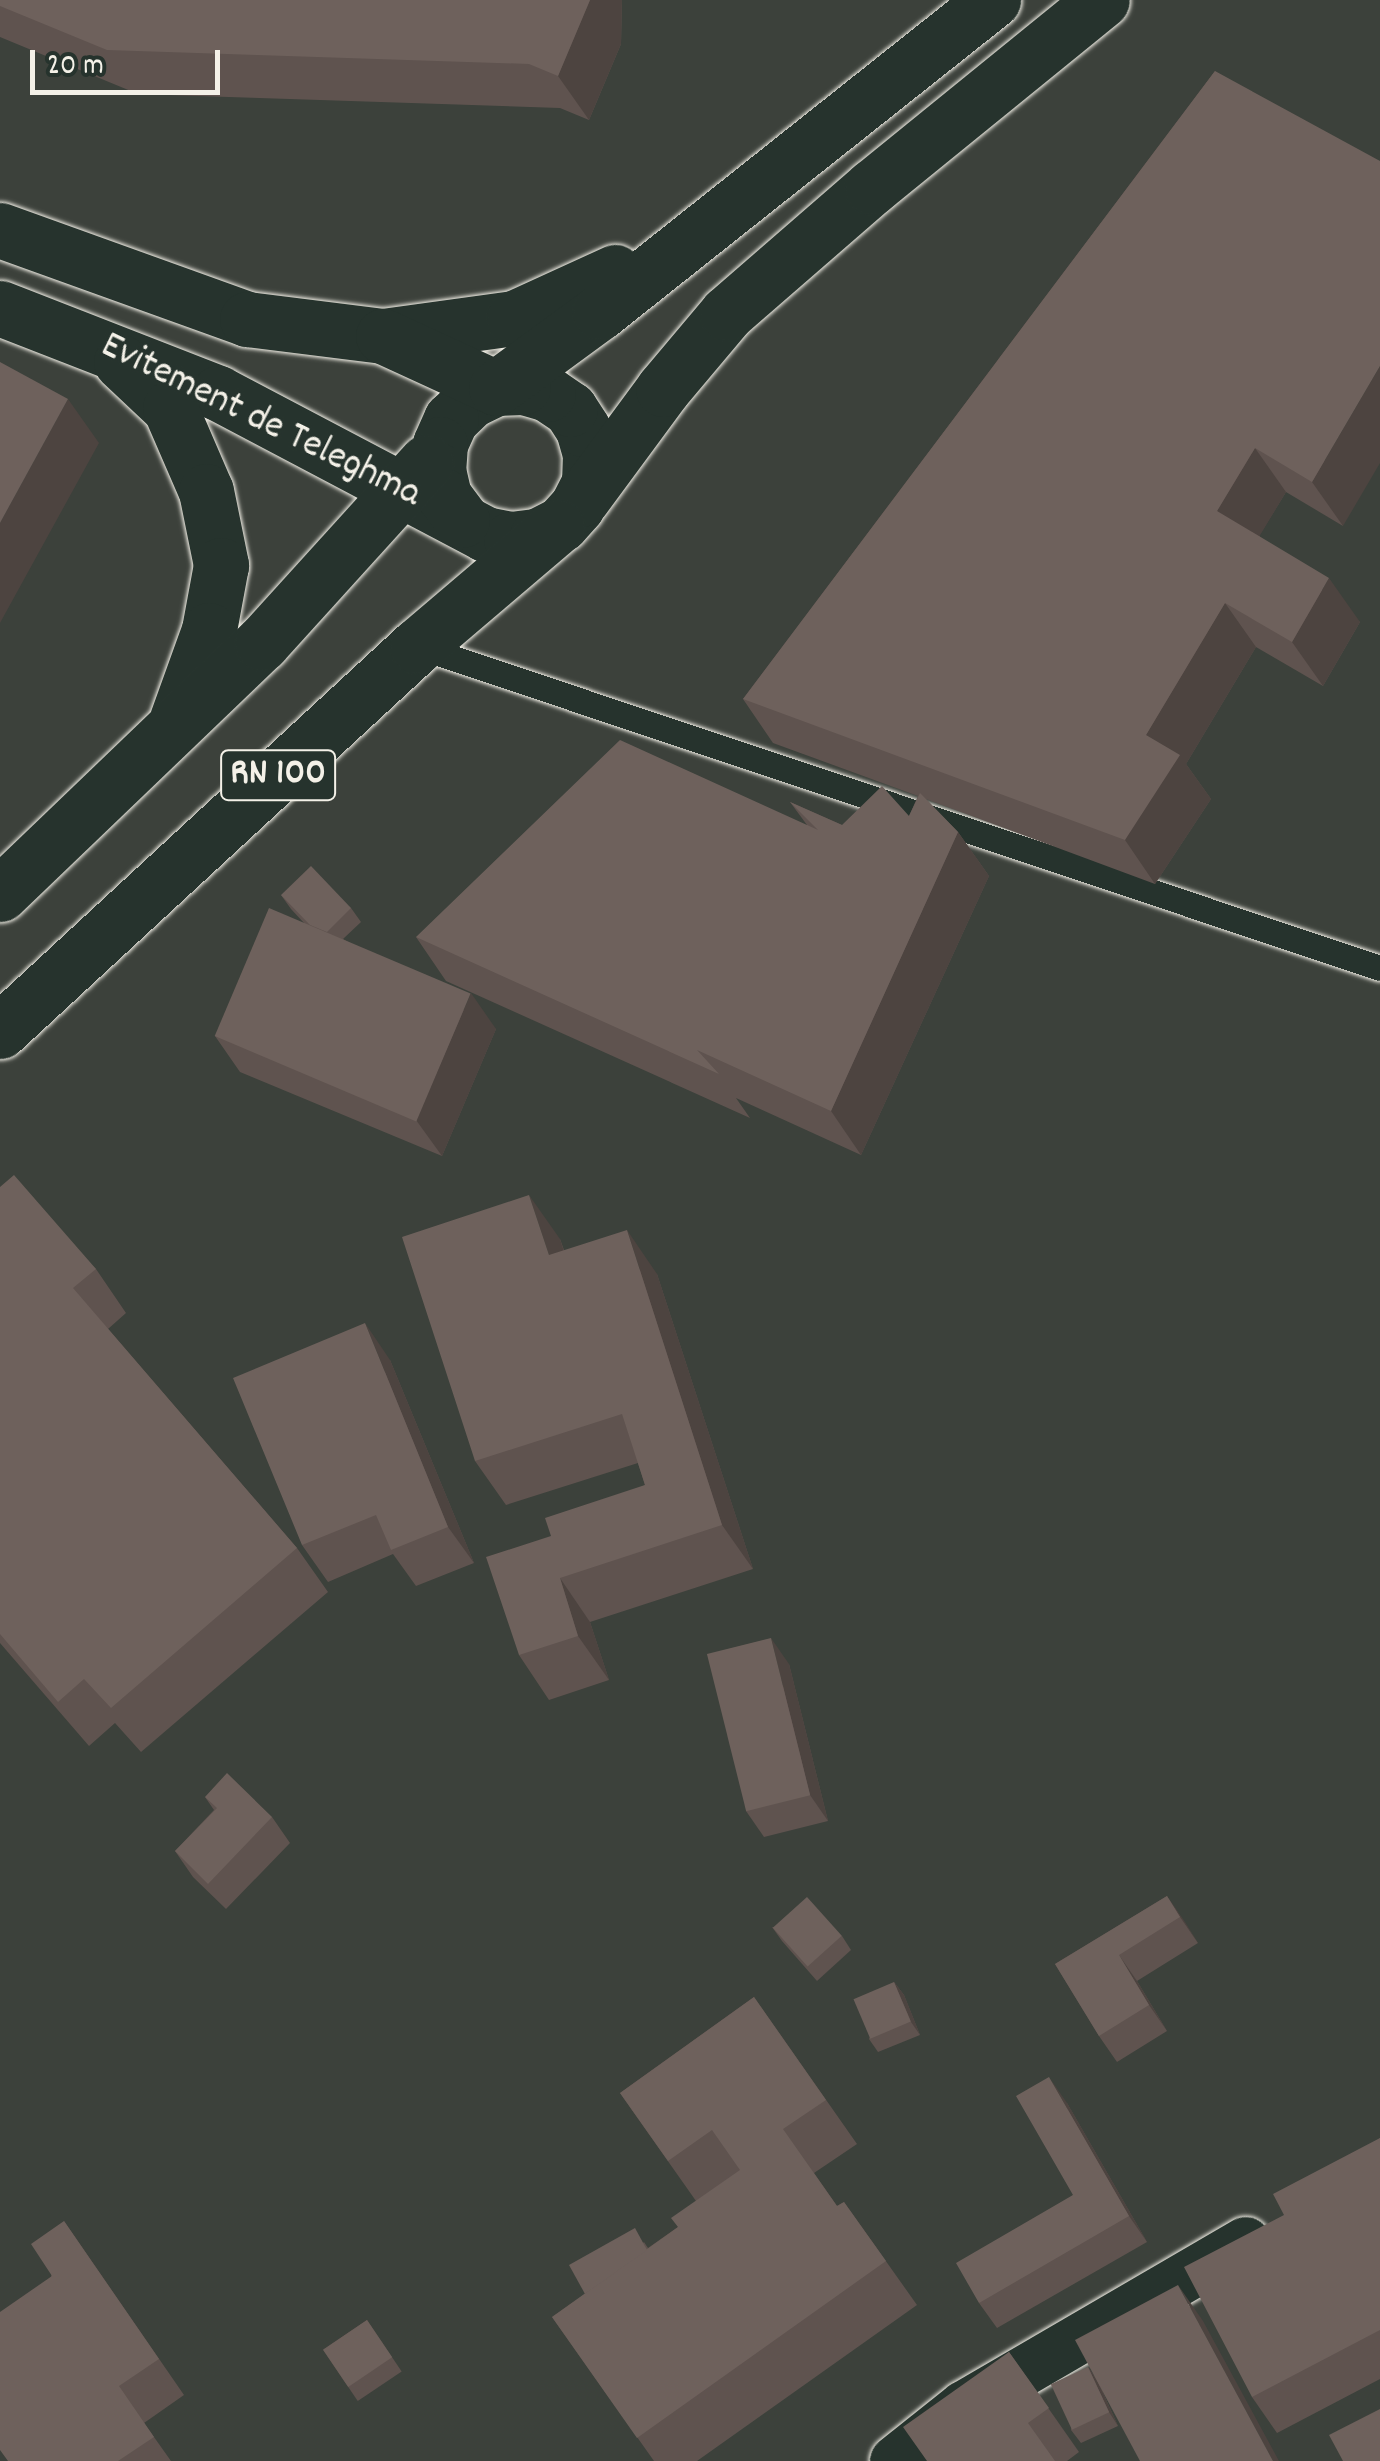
<!DOCTYPE html>
<style>
body{margin:0}
#map{position:relative;width:1380px;height:2461px;overflow:hidden;background:#3c413b;font-family:Dekko,sans-serif}
div>[style]{position:absolute}
.roads{filter:drop-shadow(0 0 2px #f4f1e8) drop-shadow(0 0 2px #f4f1e8)}
.lane>*{height:25px;margin:-12.5px;padding:0 12.5px;transform-origin:12.5px;border-radius:12.5px;background:#26332d}
.street>*{height:50px;margin:-25px;padding:0 25px;transform-origin:25px;border-radius:25px;background:#26332d}
.primary>*{height:55px;margin:-27.5px;padding:0 27.5px;transform-origin:27.5px;border-radius:27.5px;background:#26332d}
.wall>*{inset:0;background:#5f534f;transform-origin:0 0}
.shaded-wall>*{inset:0;background:#4d4440}
.building>*{inset:0;background:#6e615c;transform-origin:0 0}
span{translate:-50% -50%;white-space:nowrap;text-align:center;line-height:1.15;-webkit-text-stroke:8px #26332d;paint-order:stroke}
.shield-label span{padding:2px 8px;background:#26332d;border:2px solid;border-radius:8px;-webkit-text-stroke-width:0}
.shield-label{font-size:38px;color:#f4f1e8;font-weight:700}
.street-label{font-size:40px;color:#f4f1e8}
.scale{position:absolute;left:30px;top:50px;width:190px;height:45px;box-sizing:border-box;border:5px solid #f4f1e8;border-top:0;padding-left:12px;font-size:30px;line-height:35px;white-space:nowrap;color:#f4f1e8;-webkit-text-stroke:8px #26332d;paint-order:stroke}
</style>
<div id="map">
<div class="roads">
<div class="lane">
<div style="left:417px;top:646px;width:1015px;rotate:18.49deg"></div>
</div>
<div class="street">
<div style="left:895px;top:2461px;width:88px;rotate:-38.6deg"></div>
<div style="left:964px;top:2406px;width:326px;rotate:-30.2deg"></div>
</div>
<div class="primary">
<div style="left:0;top:230px;width:263px;rotate:19.8deg"></div>
<div style="left:247px;top:319px;width:137px;rotate:7.1deg"></div>
<div style="left:383px;top:336px;width:132px;rotate:-7.8deg"></div>
<div style="left:514px;top:318px;width:111px;rotate:-24.5deg"></div>
<div style="left:0;top:308px;width:234px;rotate:21.3deg"></div>
<div style="left:218px;top:393px;width:302px;rotate:27.8deg"></div>
<div style="left:485px;top:534px;width:26px;rotate:11deg"></div>
<div style="left:511px;top:539px;width:26px;rotate:-7deg"></div>
<div style="left:537px;top:536px;width:27px;rotate:-27deg"></div>
<div style="left:561px;top:524px;width:24px;rotate:-48deg"></div>
<div style="left:577px;top:506px;width:27px;rotate:-63deg"></div>
<div style="left:589px;top:482px;width:28px;rotate:-88deg"></div>
<div style="left:590px;top:454px;width:26px;rotate:-106deg"></div>
<div style="left:583px;top:429px;width:24px;rotate:-123deg"></div>
<div style="left:570px;top:409px;width:27px;rotate:-146deg"></div>
<div style="left:548px;top:394px;width:26px;rotate:-164deg"></div>
<div style="left:523px;top:387px;width:27px;rotate:178deg"></div>
<div style="left:496px;top:388px;width:28px;rotate:154deg"></div>
<div style="left:471px;top:400px;width:28px;rotate:136deg"></div>
<div style="left:451px;top:419px;width:27px;rotate:114deg"></div>
<div style="left:440px;top:444px;width:26px;rotate:94deg"></div>
<div style="left:438px;top:470px;width:27px;rotate:77deg"></div>
<div style="left:444px;top:496px;width:30px;rotate:53deg"></div>
<div style="left:383px;top:336px;width:124px;rotate:24.7deg"></div>
<div style="left:496px;top:388px;width:129px;rotate:-36.2deg"></div>
<div style="left:600px;top:312px;width:502px;rotate:-38.45deg"></div>
<div style="left:121px;top:362px;width:67px;rotate:43.2deg"></div>
<div style="left:170px;top:408px;width:90px;rotate:66.6deg"></div>
<div style="left:206px;top:491px;width:76px;rotate:78.5deg"></div>
<div style="left:221px;top:565px;width:66px;rotate:100.5deg"></div>
<div style="left:209px;top:630px;width:95px;rotate:109.8deg"></div>
<div style="left:582px;top:499px;width:137px;rotate:-53.6deg"></div>
<div style="left:663px;top:389px;width:99px;rotate:-49.9deg"></div>
<div style="left:727px;top:313px;width:192px;rotate:-41deg"></div>
<div style="left:872px;top:187px;width:296px;rotate:-39.1deg"></div>
<div style="left:0;top:894px;width:363px;rotate:-43.8deg"></div>
<div style="left:262px;top:643px;width:244px;rotate:-47.8deg"></div>
<div style="left:0;top:1031px;width:568px;rotate:-42.72deg"></div>
<div style="left:417px;top:646px;width:184px;rotate:-40.4deg"></div>
</div>
</div>
<div class="wall">
<div style="clip-path:polygon(0 0,622px 0,621px 44px,589px 120px,560px 108px,138px 94px,0 37px)"></div>
<div style="clip-path:polygon(1215px 71px,1343px 526px,1286px 492px,1259px 536px,1360px 622px,1323px 686px,1256px 647px,1186px 764px,1211px 799px,1155px 884px,926px 799px,958px 832px,989px 876px,861px 1155px,736px 1098px,750px 1118px,446px 981px,416px 937px,807px 825px,790px 802px,842px 825px,909px 816px,918px 796px,773px 743px,743px 699px)"></div>
<div style="clip-path:polygon(281px 895px,351px 908px,361px 922px,343px 939px,496px 1029px,442px 1156px,240px 1072px,215px 1036px,304px 923px,291px 909px)"></div>
<div style="clip-path:polygon(0 1187px,96px 1269px,126px 1313px,108px 1329px,297px 1548px,328px 1592px,141px 1752px,115px 1723px,89px 1746px,0 1643px)"></div>
<div style="clip-path:polygon(560px 1239px,564px 1250px,657px 1274px,753px 1569px,590px 1622px,609px 1680px,549px 1700px,519px 1655px,551px 1536px,645px 1485px,638px 1463px,506px 1505px,475px 1461px)"></div>
<div style="clip-path:polygon(390px 1360px,474px 1563px,416px 1586px,393px 1554px,328px 1582px,302px 1545px)"></div>
<div style="clip-path:polygon(789px 1664px,828px 1821px,764px 1837px,746px 1811px)"></div>
<div style="clip-path:polygon(205px 1797px,272px 1817px,290px 1843px,226px 1909px,193px 1877px,175px 1851px,214px 1810px)"></div>
<div style="clip-path:polygon(1167px 1896px,1198px 1943px,1137px 1981px,1167px 2031px,1117px 2062px,1099px 2036px,1055px 1964px)"></div>
<div style="clip-path:polygon(772px 1927px,842px 1936px,851px 1950px,817px 1981px,782px 1941px)"></div>
<div style="clip-path:polygon(894px 1982px,904px 1995px,920px 2035px,878px 2052px,869px 2039px)"></div>
<div style="clip-path:polygon(754px 1997px,857px 2144px,814px 2173px,837px 2206px,844px 2202px,917px 2305px,697px 2461px,654px 2461px,552px 2317px,585px 2294px,644px 2242px,648px 2248px,678px 2227px,696px 2201px,620px 2093px)"></div>
<div style="clip-path:polygon(1067px 2103px,1147px 2242px,997px 2328px,979px 2303px,1073px 2195px)"></div>
<div style="clip-path:polygon(1380px 2138px,1380px 2379px,1277px 2433px,1252px 2397px,1284px 2215px)"></div>
<div style="clip-path:polygon(64px 2221px,184px 2395px,144px 2423px,171px 2461px,8px 2461px)"></div>
<div style="left:367px;top:2320px;width:62px;height:53px;rotate:56deg"></div>
<div style="clip-path:polygon(1203px 2321px,1100px 2386px,1118px 2426px,1081px 2443px,1071px 2430px,1088px 2367px,1095px 2377px)"></div>
<div style="clip-path:polygon(1009px 2352px,1079px 2452px,1067px 2461px,927px 2461px)"></div>
</div>
<div class="shaded-wall">
<div style="clip-path:polygon(590px 0,622px 0,621px 44px,589px 120px,558px 76px)"></div>
<div style="clip-path:polygon(1380px 366px,1380px 463px,1343px 526px,1312px 482px)"></div>
<div style="clip-path:polygon(68px 399px,99px 443px,0 623px,0 523px)"></div>
<div style="clip-path:polygon(1255px 448px,1286px 492px,1248px 555px,1217px 511px)"></div>
<div style="clip-path:polygon(1329px 578px,1360px 622px,1323px 686px,1292px 642px)"></div>
<div style="clip-path:polygon(1225px 603px,1256px 647px,1186px 764px,1211px 799px,1155px 884px,1125px 840px,1146px 735px)"></div>
<div style="clip-path:polygon(958px 832px,989px 876px,861px 1155px,831px 1111px)"></div>
<div style="clip-path:polygon(471px 993px,496px 1029px,442px 1156px,416px 1120px)"></div>
<div style="clip-path:polygon(529px 1195px,560px 1239px,579px 1299px,549px 1255px)"></div>
<div style="clip-path:polygon(627px 1230px,657px 1274px,753px 1569px,722px 1525px)"></div>
<div style="clip-path:polygon(365px 1323px,390px 1360px,474px 1563px,448px 1527px)"></div>
<div style="clip-path:polygon(560px 1578px,590px 1622px,609px 1680px,578px 1636px)"></div>
<div style="clip-path:polygon(771px 1638px,789px 1664px,828px 1821px,810px 1795px)"></div>
<div style="clip-path:polygon(1167px 1896px,1185px 1922px,1198px 1943px,1180px 1917px)"></div>
<div style="clip-path:polygon(1119px 1955px,1137px 1981px,1167px 2031px,1149px 2005px)"></div>
<div style="clip-path:polygon(894px 1982px,904px 1995px,920px 2035px,911px 2022px)"></div>
<div style="clip-path:polygon(1049px 2077px,1067px 2103px,1147px 2242px,1129px 2216px)"></div>
<div style="clip-path:polygon(1178px 2285px,1203px 2321px,1279px 2461px,1273px 2461px)"></div>
<div style="clip-path:polygon(1088px 2367px,1097px 2380px,1118px 2426px,1109px 2412px)"></div>
</div>
<div class="building">
<div style="clip-path:polygon(0 0,590px 0,558px 76px,529px 64px,107px 50px,0 6px)"></div>
<div style="clip-path:polygon(1215px 71px,1380px 161px,1380px 366px,1312px 482px,1255px 448px,1217px 511px,1329px 578px,1292px 642px,1225px 603px,1146px 735px,1180px 755px,1125px 840px,743px 699px)"></div>
<div style="clip-path:polygon(0 362px,68px 399px,0 523px)"></div>
<div style="clip-path:polygon(620px 740px,818px 830px,790px 802px,842px 825px,882px 786px,909px 816px,920px 793px,958px 832px,831px 1111px,697px 1050px,719px 1074px,416px 937px)"></div>
<div style="clip-path:polygon(311px 866px,351px 908px,327px 932px,310px 925px,281px 895px)"></div>
<div style="left:269px;top:908px;width:219px;height:139px;rotate:23deg"></div>
<div style="clip-path:polygon(14px 1175px,96px 1269px,73px 1288px,297px 1548px,111px 1708px,84px 1679px,58px 1702px,0 1634px,0 1187px)"></div>
<div style="clip-path:polygon(529px 1195px,549px 1255px,627px 1230px,722px 1525px,560px 1578px,578px 1636px,519px 1655px,486px 1557px,551px 1536px,545px 1518px,645px 1485px,622px 1414px,475px 1461px,402px 1237px)"></div>
<div style="clip-path:polygon(365px 1323px,448px 1527px,391px 1550px,376px 1515px,302px 1545px,233px 1378px)"></div>
<div style="left:771px;top:1638px;width:162px;height:66px;rotate:76deg"></div>
<div style="clip-path:polygon(227px 1773px,272px 1817px,208px 1884px,175px 1851px,217px 1808px,205px 1797px)"></div>
<div style="clip-path:polygon(1167px 1896px,1180px 1917px,1119px 1955px,1149px 2005px,1099px 2036px,1055px 1964px)"></div>
<div style="left:807px;top:1897px;width:52px;height:46px;rotate:48deg"></div>
<div style="left:894px;top:1982px;width:43px;height:44px;rotate:67deg"></div>
<div style="clip-path:polygon(754px 1997px,826px 2100px,783px 2129px,837px 2206px,844px 2202px,886px 2261px,637px 2438px,552px 2317px,678px 2227px,671px 2218px,740px 2170px,712px 2130px,668px 2161px,620px 2093px)"></div>
<div style="clip-path:polygon(1049px 2077px,1129px 2216px,979px 2303px,956px 2263px,1073px 2195px,1016px 2096px)"></div>
<div style="clip-path:polygon(1380px 2138px,1380px 2330px,1252px 2397px,1184px 2267px,1284px 2215px,1273px 2194px)"></div>
<div style="clip-path:polygon(64px 2221px,159px 2359px,119px 2386px,154px 2437px,118px 2461px,8px 2461px,0 2450px,0 2312px,52px 2276px,31px 2244px)"></div>
<div style="clip-path:polygon(635px 2228px,647px 2250px,585px 2294px,569px 2265px)"></div>
<div style="clip-path:polygon(1178px 2285px,1273px 2461px,1140px 2461px,1075px 2340px)"></div>
<div style="left:367px;top:2320px;width:45px;height:53px;rotate:56deg"></div>
<div style="clip-path:polygon(1009px 2352px,1049px 2408px,1028px 2423px,1055px 2461px,927px 2461px,903px 2427px)"></div>
<div style="left:1088px;top:2367px;width:50px;height:41px;rotate:65deg"></div>
<div style="clip-path:polygon(1380px 2409px,1380px 2461px,1343px 2461px,1329px 2435px)"></div>
</div>
<div class="shield-label">
<span style="left:278px;top:775px">RN 100</span>
</div>
<div class="street-label">
<span style="left:260px;top:422px;rotate:26deg">Evitement de Teleghma</span>
</div>
<div class="scale">20 m</div>
</div>
